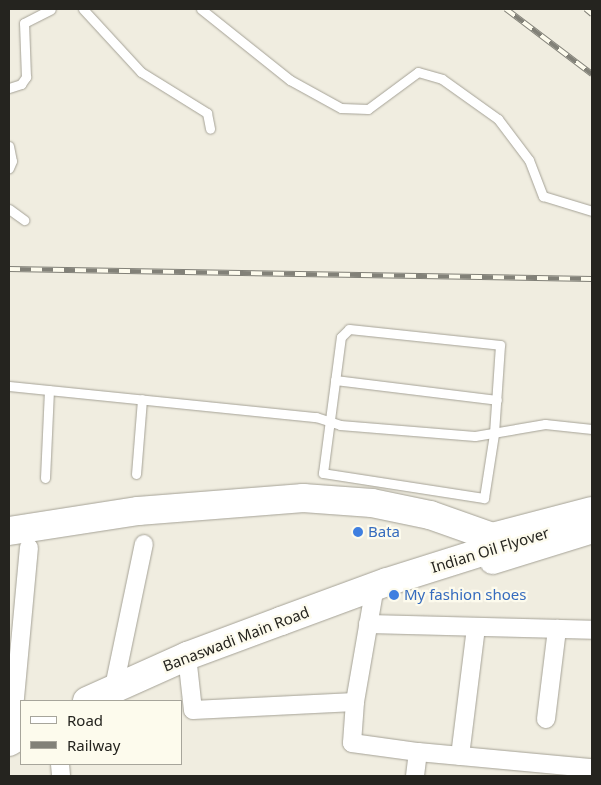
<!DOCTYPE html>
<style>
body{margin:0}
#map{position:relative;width:601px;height:785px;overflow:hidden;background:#f0ede0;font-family:"Noto Sans",sans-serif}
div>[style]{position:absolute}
.roads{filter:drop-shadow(0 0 1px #a5a296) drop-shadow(0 0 1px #a5a296)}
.lane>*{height:9px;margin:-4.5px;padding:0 4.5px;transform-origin:4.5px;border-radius:4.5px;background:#fff}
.street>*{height:18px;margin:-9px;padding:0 9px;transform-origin:9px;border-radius:9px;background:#fff}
.secondary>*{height:25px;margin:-12.5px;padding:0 12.5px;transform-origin:12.5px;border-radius:12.5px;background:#fff}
.primary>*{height:28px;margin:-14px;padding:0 14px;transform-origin:14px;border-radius:14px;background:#fff}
.rail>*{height:5.5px;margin-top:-2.75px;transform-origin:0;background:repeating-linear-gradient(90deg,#fdfbed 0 11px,#828178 0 22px);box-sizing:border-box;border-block:1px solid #828178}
.dots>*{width:14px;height:14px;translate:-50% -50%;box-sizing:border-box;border:2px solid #fdfbed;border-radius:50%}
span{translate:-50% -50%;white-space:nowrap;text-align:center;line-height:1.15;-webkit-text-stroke:4.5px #fdfbed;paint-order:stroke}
.shop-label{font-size:15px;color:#366cbe}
.left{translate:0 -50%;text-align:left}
.street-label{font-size:15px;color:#25241f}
.frame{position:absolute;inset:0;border:10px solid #25241f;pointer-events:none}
.legend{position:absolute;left:20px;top:700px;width:162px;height:65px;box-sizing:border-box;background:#fdfbed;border:1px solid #a7a59b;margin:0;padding:6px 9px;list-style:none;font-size:15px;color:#25241f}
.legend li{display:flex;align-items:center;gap:10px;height:25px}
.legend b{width:25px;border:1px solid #a7a59b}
</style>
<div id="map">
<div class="roads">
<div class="lane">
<div style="left:83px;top:9px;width:86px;rotate:47.4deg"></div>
<div style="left:141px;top:72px;width:78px;rotate:31.8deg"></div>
<div style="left:207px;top:113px;width:16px;rotate:79deg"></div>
<div style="left:201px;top:9px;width:114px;rotate:38.6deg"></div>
<div style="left:290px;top:80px;width:58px;rotate:28.8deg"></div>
<div style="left:341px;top:108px;width:27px;rotate:2deg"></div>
<div style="left:368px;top:109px;width:62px;rotate:-36.5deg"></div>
<div style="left:418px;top:72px;width:25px;rotate:16deg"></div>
<div style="left:442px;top:79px;width:69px;rotate:35.5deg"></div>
<div style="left:498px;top:119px;width:51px;rotate:52.9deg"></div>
<div style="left:529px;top:160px;width:39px;rotate:69deg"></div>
<div style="left:543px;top:196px;width:51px;rotate:17deg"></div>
<div style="left:9px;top:88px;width:13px;rotate:-18deg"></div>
<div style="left:21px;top:84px;width:9px;rotate:-54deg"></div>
<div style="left:26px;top:77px;width:54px;rotate:-92.1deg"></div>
<div style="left:24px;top:23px;width:30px;rotate:-27deg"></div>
<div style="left:9px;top:146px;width:15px;rotate:79deg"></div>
<div style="left:12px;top:161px;width:8px;rotate:113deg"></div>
<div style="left:9px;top:209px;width:19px;rotate:36deg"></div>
<div style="left:349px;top:329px;width:152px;rotate:6deg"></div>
<div style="left:500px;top:345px;width:89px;rotate:93.9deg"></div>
<div style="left:494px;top:434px;width:65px;rotate:98.9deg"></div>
<div style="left:484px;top:498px;width:163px;rotate:-171.2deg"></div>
<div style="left:323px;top:473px;width:137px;rotate:-82.5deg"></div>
<div style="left:341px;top:337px;width:11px;rotate:-45deg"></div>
<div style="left:335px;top:380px;width:163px;rotate:7deg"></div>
<div style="left:9px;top:386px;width:309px;rotate:5.8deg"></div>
<div style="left:316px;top:417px;width:25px;rotate:18deg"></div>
<div style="left:340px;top:425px;width:135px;rotate:4.7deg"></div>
<div style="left:475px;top:436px;width:71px;rotate:-9.7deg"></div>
<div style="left:545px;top:424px;width:47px;rotate:6.1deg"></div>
<div style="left:136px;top:474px;width:75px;rotate:-85.4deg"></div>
<div style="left:45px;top:478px;width:88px;rotate:-87.4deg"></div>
</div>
<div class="street">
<div style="left:375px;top:586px;width:118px;rotate:99.8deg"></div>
<div style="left:355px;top:702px;width:41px;rotate:94.2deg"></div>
<div style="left:352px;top:743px;width:67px;rotate:7.8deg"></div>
<div style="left:368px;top:624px;width:224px;rotate:1.5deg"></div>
<div style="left:187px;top:656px;width:54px;rotate:83.7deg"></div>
<div style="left:193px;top:710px;width:162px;rotate:-2.8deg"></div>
<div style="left:114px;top:687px;width:146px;rotate:-78.2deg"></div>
<div style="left:546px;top:719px;width:91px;rotate:-83deg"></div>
<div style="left:11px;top:741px;width:194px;rotate:-84.7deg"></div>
<div style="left:460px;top:756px;width:130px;rotate:-82.9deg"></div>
<div style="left:60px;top:764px;width:12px;rotate:85deg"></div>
<div style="left:415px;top:776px;width:24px;rotate:-83deg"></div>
<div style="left:418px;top:752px;width:175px;rotate:5.3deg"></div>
</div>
<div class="secondary">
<div style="left:492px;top:561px;width:105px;rotate:-17.2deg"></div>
</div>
<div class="primary">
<div style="left:9px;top:531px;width:131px;rotate:-8.8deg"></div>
<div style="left:138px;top:511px;width:166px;rotate:-4.5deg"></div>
<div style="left:303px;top:498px;width:69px;rotate:4.1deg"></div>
<div style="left:372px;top:503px;width:59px;rotate:11.7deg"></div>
<div style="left:430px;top:515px;width:66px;rotate:19.5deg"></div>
<div style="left:492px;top:537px;width:103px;rotate:-14.6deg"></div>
<div style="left:87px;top:701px;width:110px;rotate:-24.2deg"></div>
<div style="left:187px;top:656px;width:100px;rotate:-20.4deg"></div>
<div style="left:281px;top:621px;width:113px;rotate:-20.2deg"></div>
<div style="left:387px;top:582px;width:133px;rotate:-17.5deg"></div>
<div style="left:9px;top:742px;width:14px;rotate:-30deg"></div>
</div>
</div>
<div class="rail">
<div style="left:506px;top:9px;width:108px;rotate:37.1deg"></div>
<div style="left:586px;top:9px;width:8px;rotate:40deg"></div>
<div style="left:9px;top:269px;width:583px;rotate:0.98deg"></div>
</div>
<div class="dots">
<div style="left:358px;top:532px;background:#3f7fe0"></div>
<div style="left:394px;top:595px;background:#3f7fe0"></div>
</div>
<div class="shop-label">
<span class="left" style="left:368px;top:532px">Bata</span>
<span class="left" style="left:404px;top:595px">My fashion shoes</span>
</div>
<div class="street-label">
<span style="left:490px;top:550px;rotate:-17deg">Indian Oil Flyover</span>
<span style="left:236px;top:639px;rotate:-21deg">Banaswadi Main Road</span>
</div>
<div class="frame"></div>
<ul class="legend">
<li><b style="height:6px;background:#fff"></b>Road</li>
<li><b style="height:6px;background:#828178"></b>Railway</li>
</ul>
</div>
